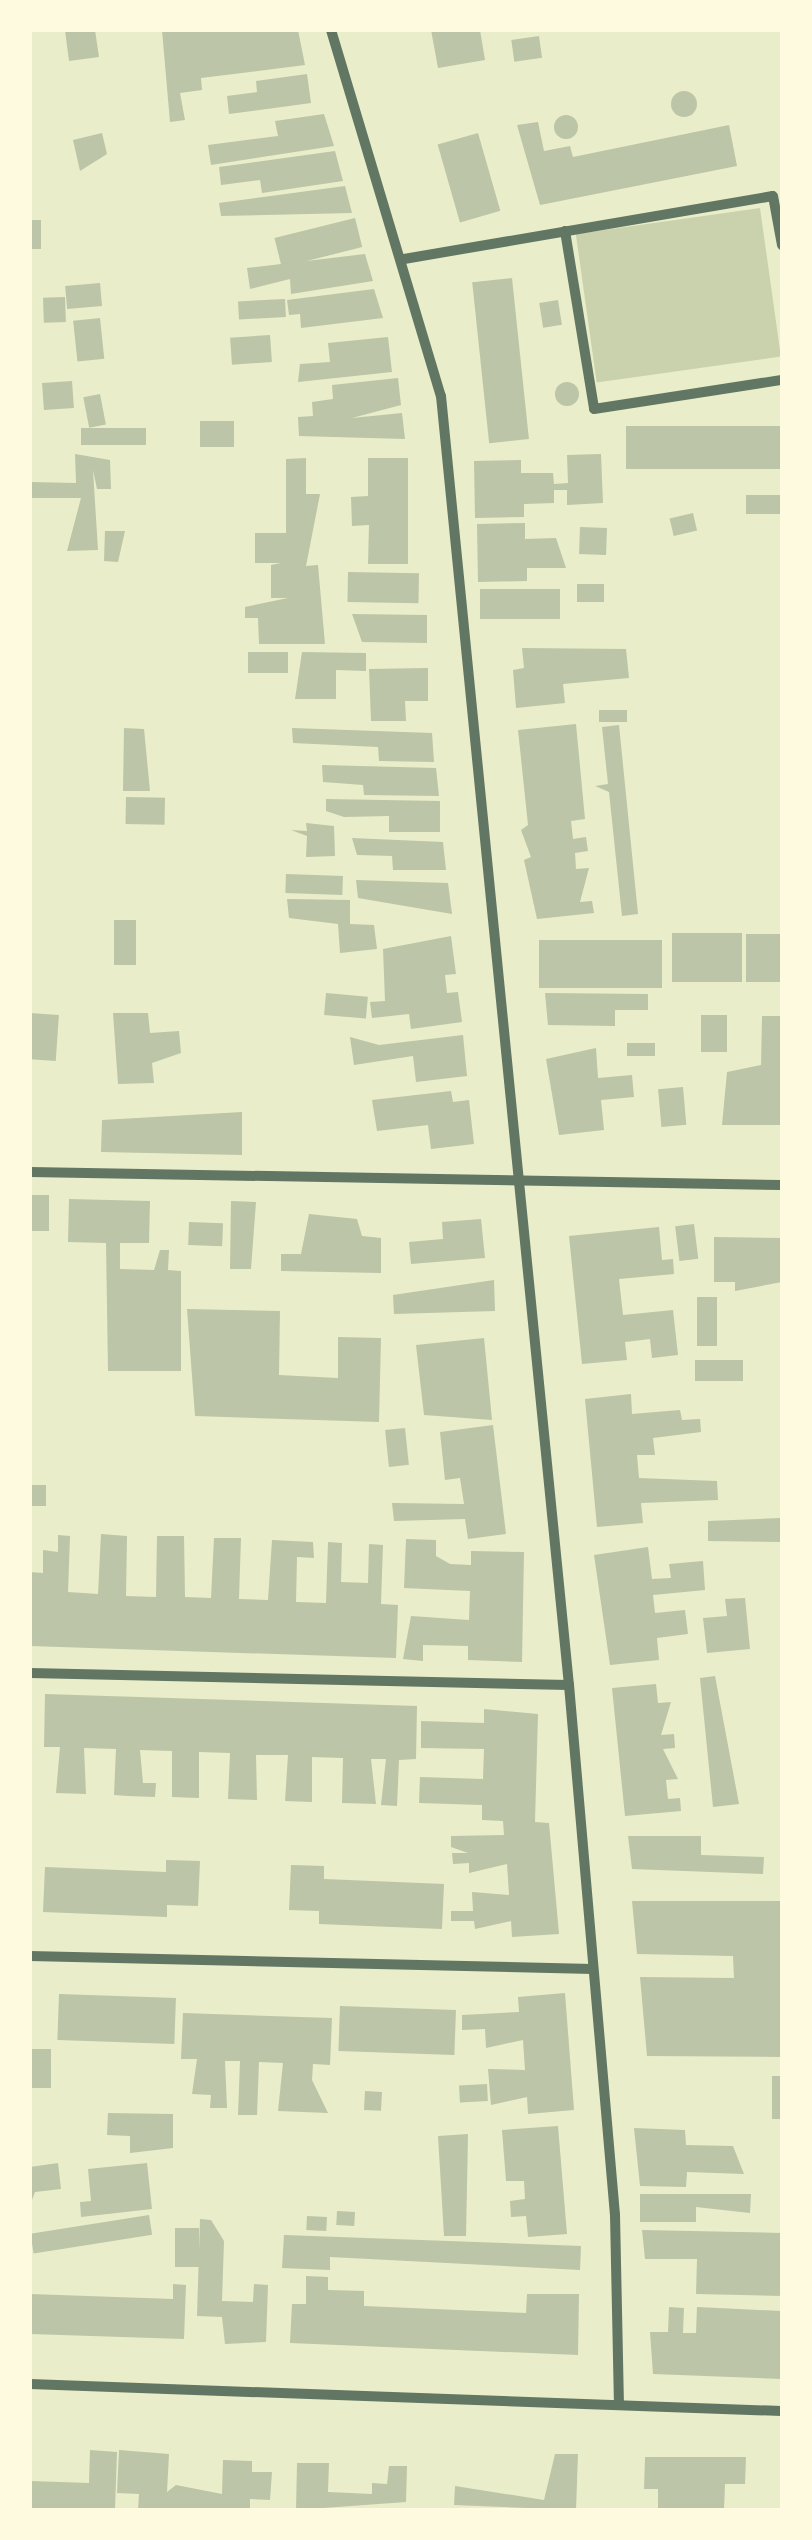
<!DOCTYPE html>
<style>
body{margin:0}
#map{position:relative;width:812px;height:2540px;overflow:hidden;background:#e9edc9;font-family:Raleway,sans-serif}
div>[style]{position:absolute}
.green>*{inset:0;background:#cad2ad;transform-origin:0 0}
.building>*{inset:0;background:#bcc5a7;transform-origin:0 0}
.round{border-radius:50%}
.minor>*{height:10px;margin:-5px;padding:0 5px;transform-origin:5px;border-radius:5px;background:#617663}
span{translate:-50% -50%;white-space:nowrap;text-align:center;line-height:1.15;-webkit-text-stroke:9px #fefae0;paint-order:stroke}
.frame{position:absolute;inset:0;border:32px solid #fefae0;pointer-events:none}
</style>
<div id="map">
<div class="green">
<div style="left:760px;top:208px;width:150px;height:186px;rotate:82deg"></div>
</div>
<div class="building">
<div style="clip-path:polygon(65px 30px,95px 30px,99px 57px,69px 61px)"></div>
<div style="clip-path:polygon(162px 30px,298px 30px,305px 65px,201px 78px,202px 90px,180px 93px,185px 120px,170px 122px)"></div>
<div style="clip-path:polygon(431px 30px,480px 30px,485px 60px,438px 68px)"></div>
<div style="left:539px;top:36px;width:22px;height:28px;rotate:82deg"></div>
<div style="clip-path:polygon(307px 74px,311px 103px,229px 114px,227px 96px,257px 92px,256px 81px)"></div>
<div class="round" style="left:671px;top:91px;width:26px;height:26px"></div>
<div style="clip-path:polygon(324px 114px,334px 146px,211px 165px,208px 145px,278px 136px,275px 121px)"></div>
<div class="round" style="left:554px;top:115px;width:24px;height:24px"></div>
<div style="clip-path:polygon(538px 122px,544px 151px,570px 146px,573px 157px,729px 125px,737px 166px,540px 205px,517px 125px)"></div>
<div style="clip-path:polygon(102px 133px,107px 154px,80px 171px,73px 140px)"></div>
<div style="left:478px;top:133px;width:81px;height:42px;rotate:74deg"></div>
<div style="clip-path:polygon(335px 151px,343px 181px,262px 193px,260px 180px,221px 185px,219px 167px)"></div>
<div style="clip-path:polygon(345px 186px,352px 213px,221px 216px,219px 203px)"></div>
<div style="left:355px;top:218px;width:30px;height:83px;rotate:76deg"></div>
<div style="left:30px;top:220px;width:11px;height:29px"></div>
<div style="clip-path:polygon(365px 254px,373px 281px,291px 294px,290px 279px,250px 289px,247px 268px)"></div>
<div style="left:512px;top:278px;width:162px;height:40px;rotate:84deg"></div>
<div style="left:100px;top:283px;width:23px;height:35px;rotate:85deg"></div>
<div style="clip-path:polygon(374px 289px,383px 318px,301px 328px,300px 314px,289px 315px,287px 300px)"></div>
<div style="left:65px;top:297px;width:25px;height:22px;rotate:88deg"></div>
<div style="left:285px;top:299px;width:18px;height:47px;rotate:87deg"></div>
<div style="left:558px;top:300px;width:25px;height:19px;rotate:81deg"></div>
<div style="left:100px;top:318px;width:41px;height:27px;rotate:84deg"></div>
<div style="left:270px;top:335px;width:27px;height:40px;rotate:86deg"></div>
<div style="clip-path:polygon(388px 337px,392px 372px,298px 382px,300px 364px,330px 362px,328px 343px)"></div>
<div style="clip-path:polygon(398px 378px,401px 405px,352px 418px,402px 413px,405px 439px,299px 436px,298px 417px,313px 416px,312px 402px,333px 399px,332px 385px)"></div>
<div style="left:72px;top:381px;width:27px;height:30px;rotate:86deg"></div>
<div class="round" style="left:555px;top:382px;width:24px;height:24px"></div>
<div style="left:100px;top:394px;width:31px;height:17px;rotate:79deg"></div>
<div style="left:200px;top:421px;width:34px;height:26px"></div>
<div style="left:782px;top:426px;width:43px;height:156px;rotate:90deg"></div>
<div style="left:146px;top:428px;width:17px;height:65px;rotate:90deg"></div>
<div style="clip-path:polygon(75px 454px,110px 460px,111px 489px,97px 489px,93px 470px,98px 550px,67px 551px,81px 498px,30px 498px,30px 482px,76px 483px)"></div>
<div style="clip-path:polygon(601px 454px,603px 503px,567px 505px,567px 490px,554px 490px,554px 503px,524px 504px,524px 517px,475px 518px,474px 461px,521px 460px,521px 473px,553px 473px,554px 484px,568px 483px,567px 455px)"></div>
<div style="clip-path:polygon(306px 458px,306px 494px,320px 494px,306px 566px,318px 565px,325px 644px,259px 644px,258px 618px,245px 618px,245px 607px,288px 598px,271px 598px,271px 565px,281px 563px,255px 563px,255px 533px,286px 533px,286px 459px)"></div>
<div style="clip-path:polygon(368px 458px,408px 458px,408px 564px,368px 564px,369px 525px,352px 526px,351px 497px,368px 496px)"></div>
<div style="left:782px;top:495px;width:19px;height:36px;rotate:90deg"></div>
<div style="left:693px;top:513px;width:18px;height:24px;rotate:77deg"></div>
<div style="clip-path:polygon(525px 523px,525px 539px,556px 538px,566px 568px,527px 568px,527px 581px,478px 582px,477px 524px)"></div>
<div style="left:580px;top:527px;width:27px;height:27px;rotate:2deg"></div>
<div style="clip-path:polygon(105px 531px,125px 531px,118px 562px,104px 561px)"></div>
<div style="left:348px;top:572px;width:71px;height:30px;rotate:1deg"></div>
<div style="left:577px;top:584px;width:27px;height:18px"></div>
<div style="left:480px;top:589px;width:80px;height:30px"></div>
<div style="clip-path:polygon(352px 614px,427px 615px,427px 643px,362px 642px)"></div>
<div style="clip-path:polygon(522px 648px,626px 649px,629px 678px,563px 684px,565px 703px,516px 708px,513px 670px,524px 668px)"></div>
<div style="left:288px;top:652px;width:21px;height:40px;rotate:90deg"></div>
<div style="clip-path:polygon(302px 652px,366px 653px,366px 671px,336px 670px,336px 699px,295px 699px)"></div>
<div style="clip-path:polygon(428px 668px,428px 701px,405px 701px,406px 721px,371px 721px,369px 669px)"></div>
<div style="left:627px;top:710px;width:12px;height:28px;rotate:90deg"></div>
<div style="clip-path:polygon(576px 724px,585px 819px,571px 821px,573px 839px,586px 837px,588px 851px,575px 853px,576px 869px,589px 868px,580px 902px,592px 901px,594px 913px,537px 919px,524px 860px,531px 857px,521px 830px,528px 825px,518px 730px)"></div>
<div style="clip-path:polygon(619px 725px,638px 914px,622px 916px,609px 792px,595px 786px,608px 784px,602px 727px)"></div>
<div style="clip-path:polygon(124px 728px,144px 729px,150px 791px,123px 791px)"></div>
<div style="clip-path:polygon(292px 728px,432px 733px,434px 762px,379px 761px,378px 747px,293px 743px)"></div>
<div style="clip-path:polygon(322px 765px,436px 768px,439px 796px,364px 795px,363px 785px,323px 782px)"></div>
<div style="left:126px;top:797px;width:39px;height:27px;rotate:1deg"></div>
<div style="clip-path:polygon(326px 799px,440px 801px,440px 832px,389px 832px,389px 816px,344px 817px,326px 811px)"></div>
<div style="clip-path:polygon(306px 823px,334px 826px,335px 856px,306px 857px,307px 836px,291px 830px,307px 831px)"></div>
<div style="clip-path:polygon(352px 838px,443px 842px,446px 870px,393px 870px,392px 856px,357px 855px)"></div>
<div style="left:286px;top:874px;width:57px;height:19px;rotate:2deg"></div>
<div style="clip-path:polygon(356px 880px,448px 883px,452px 914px,358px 898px)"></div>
<div style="clip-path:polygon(287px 899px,350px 900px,350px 924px,374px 925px,377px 949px,340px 953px,338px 924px,289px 918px)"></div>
<div style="left:114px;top:920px;width:22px;height:45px"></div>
<div style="left:672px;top:933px;width:70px;height:49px"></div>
<div style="left:746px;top:934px;width:36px;height:48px"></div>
<div style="clip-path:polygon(451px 936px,456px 974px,445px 975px,447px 993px,458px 992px,462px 1022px,411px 1029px,409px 1014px,372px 1018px,370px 1002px,385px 1001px,383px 949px)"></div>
<div style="left:539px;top:940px;width:123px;height:48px"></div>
<div style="left:326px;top:993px;width:42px;height:22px;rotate:5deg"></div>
<div style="clip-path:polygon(545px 993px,648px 994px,648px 1010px,615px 1010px,615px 1026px,548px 1025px)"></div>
<div style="left:30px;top:1013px;width:29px;height:46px;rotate:4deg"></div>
<div style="clip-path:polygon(113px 1013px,148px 1013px,150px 1033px,179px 1031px,181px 1053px,152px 1063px,154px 1083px,118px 1084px)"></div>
<div style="left:701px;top:1015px;width:26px;height:37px"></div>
<div style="clip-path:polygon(762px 1016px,780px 1016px,782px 1125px,722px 1125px,727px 1072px,761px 1065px)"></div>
<div style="clip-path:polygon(463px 1035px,467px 1076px,416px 1082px,413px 1056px,354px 1065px,350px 1037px,379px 1045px)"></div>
<div style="left:627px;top:1043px;width:28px;height:13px"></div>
<div style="clip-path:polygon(596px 1048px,598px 1078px,632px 1075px,634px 1097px,601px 1100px,604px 1130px,559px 1135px,546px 1059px)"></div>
<div style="left:683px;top:1087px;width:38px;height:25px;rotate:85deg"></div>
<div style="clip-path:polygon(451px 1091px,453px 1102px,469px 1100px,474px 1144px,431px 1149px,428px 1125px,377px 1131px,372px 1100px)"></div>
<div style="clip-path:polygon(242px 1112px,242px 1155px,101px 1152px,102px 1120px)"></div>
<div style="left:30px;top:1195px;width:19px;height:36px"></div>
<div style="clip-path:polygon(69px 1199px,150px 1201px,149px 1243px,120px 1243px,120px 1269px,154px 1270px,160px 1250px,169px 1250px,168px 1270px,181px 1271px,181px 1371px,108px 1371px,106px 1243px,68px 1242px)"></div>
<div style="clip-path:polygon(231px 1201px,256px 1202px,251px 1269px,230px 1269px)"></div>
<div style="clip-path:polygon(309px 1214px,357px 1219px,362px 1236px,381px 1238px,381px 1273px,281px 1271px,281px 1254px,301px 1254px)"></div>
<div style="left:189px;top:1222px;width:34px;height:23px;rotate:2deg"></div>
<div style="clip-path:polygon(442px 1222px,481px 1219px,485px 1258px,411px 1264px,409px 1242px,443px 1239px)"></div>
<div style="left:694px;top:1224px;width:35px;height:19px;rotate:83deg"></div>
<div style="clip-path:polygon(659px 1227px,662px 1260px,673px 1259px,674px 1274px,619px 1279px,623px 1315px,673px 1310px,678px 1355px,652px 1358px,650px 1339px,625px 1342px,627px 1360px,582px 1364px,569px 1236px)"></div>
<div style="clip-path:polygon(714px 1237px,782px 1238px,782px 1282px,735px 1291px,735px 1282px,714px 1282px)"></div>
<div style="clip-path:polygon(494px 1280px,495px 1311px,394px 1314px,393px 1295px)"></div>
<div style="left:697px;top:1297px;width:20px;height:49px"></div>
<div style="clip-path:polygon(187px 1309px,280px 1311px,279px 1375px,338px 1378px,338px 1337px,381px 1338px,379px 1422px,195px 1416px)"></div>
<div style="clip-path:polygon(484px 1338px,492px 1420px,424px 1415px,416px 1345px)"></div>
<div style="left:695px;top:1360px;width:48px;height:21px"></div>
<div style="clip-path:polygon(631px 1394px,632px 1414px,680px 1410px,682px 1420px,700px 1419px,701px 1432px,653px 1438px,655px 1455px,637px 1455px,639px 1478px,717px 1481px,718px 1500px,641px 1503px,643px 1523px,597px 1527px,585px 1399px)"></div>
<div style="clip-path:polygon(493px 1425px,506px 1534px,468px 1539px,465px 1519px,394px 1521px,392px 1503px,464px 1504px,460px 1478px,445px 1480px,440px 1432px)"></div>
<div style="left:405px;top:1428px;width:37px;height:20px;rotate:84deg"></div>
<div style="left:30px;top:1485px;width:16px;height:21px"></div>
<div style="clip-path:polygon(780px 1518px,781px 1542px,708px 1541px,708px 1521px)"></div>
<div style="clip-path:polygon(101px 1534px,127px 1536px,126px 1596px,156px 1597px,157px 1536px,184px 1536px,185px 1597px,211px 1598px,214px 1538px,241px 1538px,239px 1599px,268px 1600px,272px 1540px,313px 1542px,314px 1558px,297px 1557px,296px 1602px,326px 1603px,328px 1542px,342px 1543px,341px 1582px,368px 1583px,369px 1544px,383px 1545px,381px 1604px,398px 1605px,396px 1658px,30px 1646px,30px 1572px,43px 1573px,43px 1550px,58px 1552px,58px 1535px,70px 1536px,68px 1592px,98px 1594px)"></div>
<div style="clip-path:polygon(406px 1539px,436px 1540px,436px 1556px,450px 1564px,471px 1565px,471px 1551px,524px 1552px,522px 1662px,468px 1660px,468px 1646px,423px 1645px,423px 1661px,403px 1659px,411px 1616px,469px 1620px,470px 1591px,404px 1588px)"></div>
<div style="clip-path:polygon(648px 1547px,652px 1579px,671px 1578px,669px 1564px,703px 1561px,705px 1590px,653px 1595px,655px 1613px,685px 1610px,688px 1634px,657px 1638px,659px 1660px,610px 1665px,594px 1555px)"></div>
<div style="clip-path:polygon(745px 1598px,750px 1649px,707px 1653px,703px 1618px,727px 1616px,725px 1599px)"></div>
<div style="clip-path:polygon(715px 1676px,739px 1804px,713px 1807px,700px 1678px)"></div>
<div style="clip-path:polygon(656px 1684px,658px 1703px,671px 1702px,661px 1735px,674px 1734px,675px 1748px,663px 1749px,678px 1779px,666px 1780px,668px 1799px,680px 1798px,681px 1811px,625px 1816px,612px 1688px)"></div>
<div style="clip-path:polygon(45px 1694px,417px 1706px,416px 1759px,399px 1760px,397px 1806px,381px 1805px,386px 1759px,371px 1759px,376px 1804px,342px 1803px,343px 1758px,312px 1757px,312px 1802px,285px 1801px,288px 1755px,256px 1755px,257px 1800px,228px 1799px,230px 1753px,199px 1752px,199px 1798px,172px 1797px,172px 1751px,140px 1750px,143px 1783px,156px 1783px,155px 1797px,128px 1796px,114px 1795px,116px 1749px,84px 1748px,86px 1794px,56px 1793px,60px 1747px,44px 1747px)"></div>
<div style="clip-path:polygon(484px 1709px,538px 1714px,535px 1822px,549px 1823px,559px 1934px,512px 1937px,511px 1921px,475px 1929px,474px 1921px,451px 1921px,451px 1911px,473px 1911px,472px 1892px,509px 1895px,507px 1864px,469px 1873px,469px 1863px,453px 1864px,452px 1853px,468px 1853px,451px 1847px,451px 1836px,504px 1835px,503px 1821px,482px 1820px,482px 1805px,419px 1803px,420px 1777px,483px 1779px,484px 1749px,421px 1748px,421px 1721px,484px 1723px)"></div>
<div style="clip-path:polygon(628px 1836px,701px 1836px,701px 1855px,764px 1857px,763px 1874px,632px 1869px)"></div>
<div style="clip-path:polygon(166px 1860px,200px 1861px,198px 1906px,167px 1905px,167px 1917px,43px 1912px,45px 1867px,166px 1872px)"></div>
<div style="clip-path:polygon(291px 1865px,324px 1866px,324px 1879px,444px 1884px,442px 1929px,319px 1924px,319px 1911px,289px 1910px)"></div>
<div style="clip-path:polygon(632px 1901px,782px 1901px,782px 2057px,647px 2056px,640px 1977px,734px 1978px,733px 1956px,637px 1954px)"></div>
<div style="clip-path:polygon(565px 1993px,574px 2110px,528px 2114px,527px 2097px,491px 2105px,488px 2069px,525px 2070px,523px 2040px,486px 2048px,485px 2029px,462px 2030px,462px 2015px,519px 2012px,518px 1997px)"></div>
<div style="left:59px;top:1994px;width:117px;height:46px;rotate:2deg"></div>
<div style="left:340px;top:2006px;width:116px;height:45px;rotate:2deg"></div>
<div style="clip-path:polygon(183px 2013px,332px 2018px,330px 2065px,313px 2064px,312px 2080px,328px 2113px,278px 2111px,283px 2063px,259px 2062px,257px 2115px,238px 2115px,240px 2061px,225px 2061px,227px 2108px,210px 2108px,211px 2095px,192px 2094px,197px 2059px,181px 2059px)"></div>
<div style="left:51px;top:2049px;width:39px;height:21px;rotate:90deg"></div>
<div style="left:772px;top:2076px;width:10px;height:43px"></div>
<div style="left:487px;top:2084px;width:17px;height:28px;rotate:87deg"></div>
<div style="left:365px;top:2091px;width:17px;height:19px;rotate:3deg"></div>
<div style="clip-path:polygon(108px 2113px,173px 2114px,173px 2148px,130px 2153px,130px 2136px,107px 2135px)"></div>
<div style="clip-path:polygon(558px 2126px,567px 2234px,528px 2237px,526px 2216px,511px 2217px,510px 2201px,525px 2199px,524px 2181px,506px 2181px,502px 2130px)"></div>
<div style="clip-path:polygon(634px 2128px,685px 2130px,686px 2145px,733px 2146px,744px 2174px,687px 2172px,686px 2187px,640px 2186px)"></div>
<div style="clip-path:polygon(468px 2134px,466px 2236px,444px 2236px,438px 2136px)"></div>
<div style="clip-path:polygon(58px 2163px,61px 2189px,35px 2192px,30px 2205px,30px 2167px)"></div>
<div style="clip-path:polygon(147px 2163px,152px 2209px,81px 2217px,80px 2202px,91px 2201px,88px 2169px)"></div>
<div style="clip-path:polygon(640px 2194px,751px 2194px,750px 2213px,696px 2207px,696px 2222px,640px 2222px)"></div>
<div style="left:337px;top:2211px;width:18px;height:14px;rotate:3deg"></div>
<div style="left:149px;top:2215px;width:20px;height:120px;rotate:81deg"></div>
<div style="left:307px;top:2216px;width:20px;height:14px;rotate:3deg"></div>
<div style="clip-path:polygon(200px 2219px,211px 2220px,224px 2241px,222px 2301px,253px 2302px,254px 2284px,268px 2285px,266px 2342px,225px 2344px,222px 2317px,197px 2316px)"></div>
<div style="left:175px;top:2228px;width:24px;height:39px"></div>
<div style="clip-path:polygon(642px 2230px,782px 2233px,782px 2296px,696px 2294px,697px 2259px,645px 2259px)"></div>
<div style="clip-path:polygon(284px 2235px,581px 2246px,580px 2270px,330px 2257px,330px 2270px,282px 2268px)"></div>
<div style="clip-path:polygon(306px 2276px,328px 2277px,328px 2290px,364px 2291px,364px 2306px,526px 2313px,527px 2294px,579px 2294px,578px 2355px,290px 2343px,292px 2304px,306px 2304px)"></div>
<div style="clip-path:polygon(173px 2284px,186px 2285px,184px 2339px,30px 2334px,30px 2294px,173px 2299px)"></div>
<div style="clip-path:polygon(669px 2307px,684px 2308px,683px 2333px,696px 2333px,697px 2307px,781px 2311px,782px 2379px,653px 2374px,650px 2332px,668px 2332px)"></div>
<div style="clip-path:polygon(90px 2450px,117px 2452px,115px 2510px,30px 2510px,30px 2481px,89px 2483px)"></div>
<div style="clip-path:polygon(119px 2450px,169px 2454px,167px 2492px,176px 2485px,222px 2494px,223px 2460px,252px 2461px,252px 2472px,272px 2472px,270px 2500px,250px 2499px,250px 2510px,138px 2510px,139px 2494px,117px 2493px)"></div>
<div style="clip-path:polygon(555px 2454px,578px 2454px,576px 2510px,454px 2505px,455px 2486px,544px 2500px)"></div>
<div style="clip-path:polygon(645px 2457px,746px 2457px,745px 2484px,725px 2484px,724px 2510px,658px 2510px,658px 2489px,644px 2489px)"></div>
<div style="clip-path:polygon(297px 2463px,329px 2463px,328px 2492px,372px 2494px,372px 2483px,387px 2484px,389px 2466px,407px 2466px,406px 2502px,296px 2510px)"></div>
</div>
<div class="minor">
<div style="left:331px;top:30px;width:382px;rotate:73.3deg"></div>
<div style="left:441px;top:396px;width:1295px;rotate:84.33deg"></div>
<div style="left:569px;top:1685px;width:532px;rotate:85.04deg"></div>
<div style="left:615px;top:2215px;width:189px;rotate:88.8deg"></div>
<div style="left:565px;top:231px;width:180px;rotate:80.7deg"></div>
<div style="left:594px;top:409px;width:190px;rotate:-8.8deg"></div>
<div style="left:404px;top:259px;width:374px;rotate:-9.7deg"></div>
<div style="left:773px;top:196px;width:50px;rotate:79.6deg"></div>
<div style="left:30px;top:1172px;width:752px;rotate:0.99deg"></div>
<div style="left:30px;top:1673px;width:539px;rotate:1.28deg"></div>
<div style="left:30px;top:1956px;width:563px;rotate:1.32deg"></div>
<div style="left:30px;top:2384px;width:752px;rotate:2.06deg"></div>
</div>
<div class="frame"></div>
</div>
